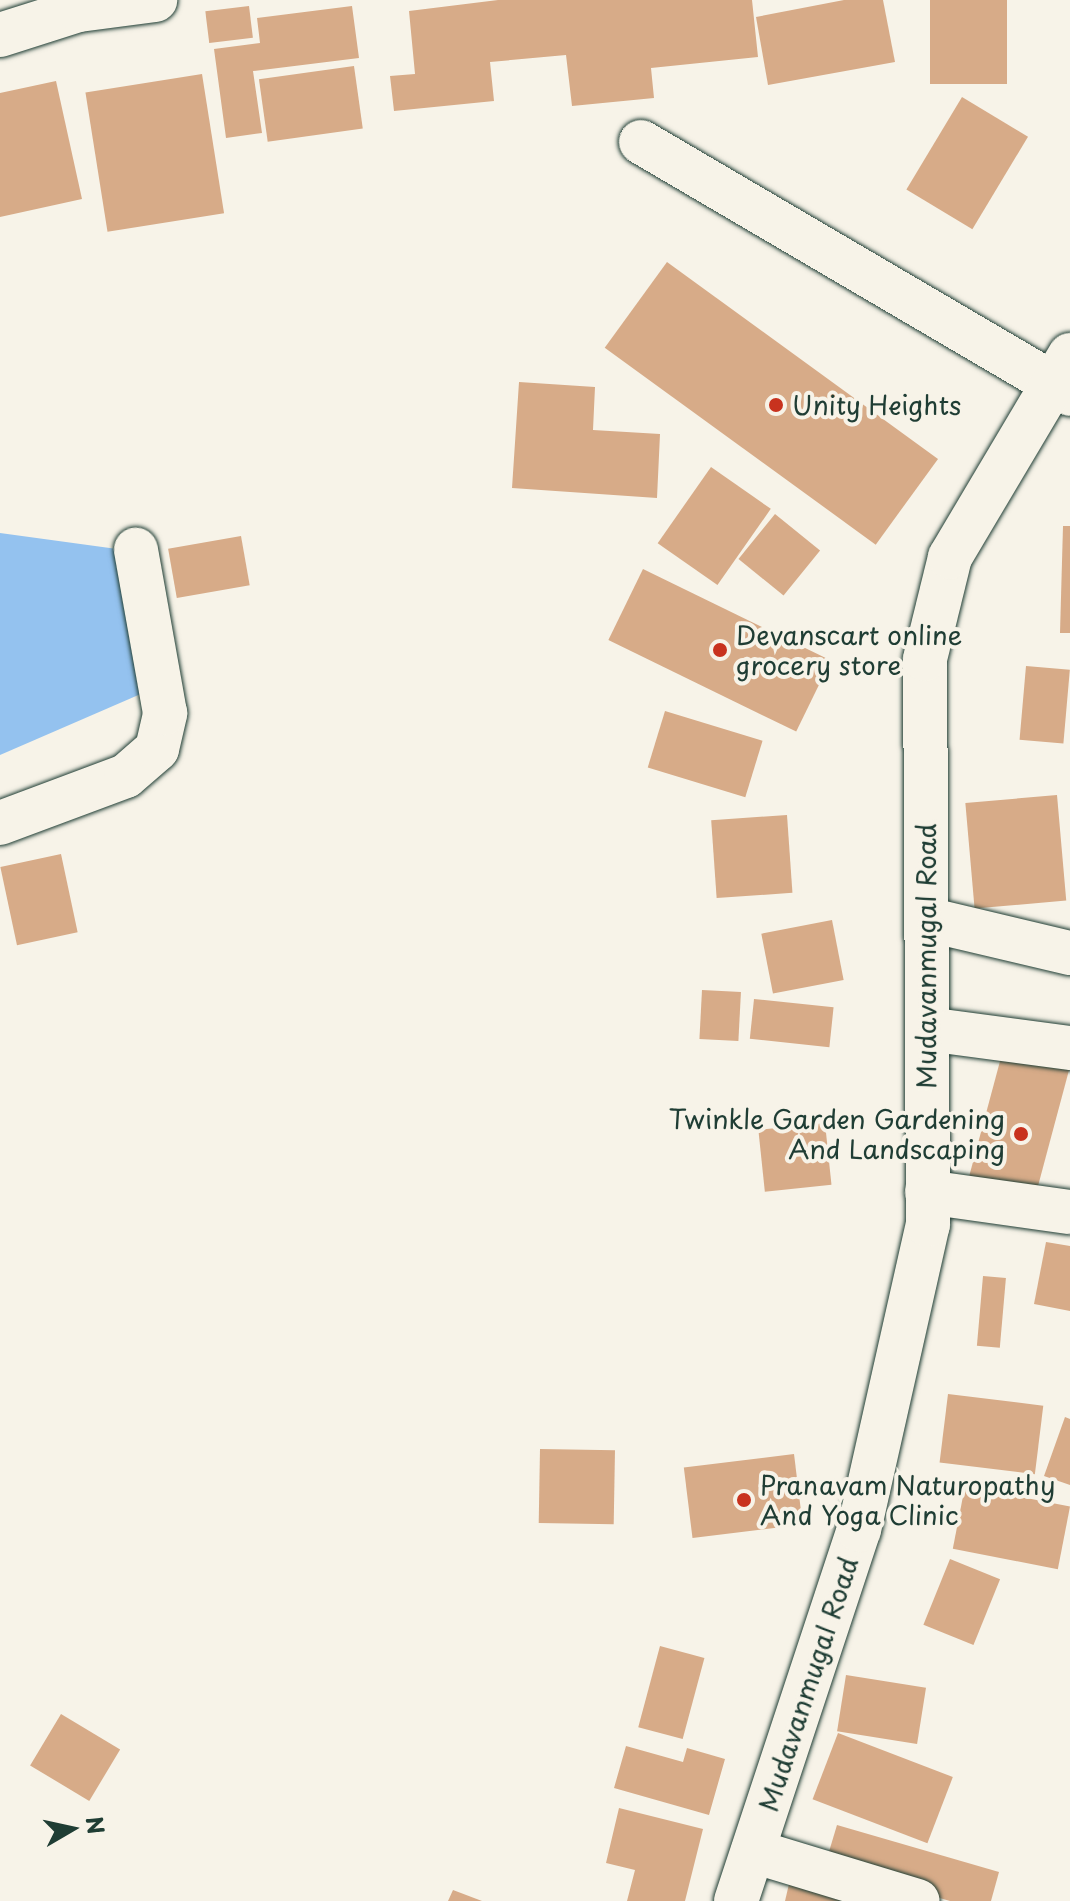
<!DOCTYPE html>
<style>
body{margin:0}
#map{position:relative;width:1070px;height:1901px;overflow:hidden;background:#f7f3e8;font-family:"Playpen Sans",sans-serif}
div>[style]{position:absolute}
.water>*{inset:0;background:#94c2ef}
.building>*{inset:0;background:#d7ab88;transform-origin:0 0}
.roads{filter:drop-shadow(0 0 2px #1f3d34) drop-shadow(0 0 2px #1f3d34)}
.street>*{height:44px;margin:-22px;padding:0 22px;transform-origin:22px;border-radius:22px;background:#f7f3e8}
.secondary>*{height:44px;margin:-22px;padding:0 22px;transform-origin:22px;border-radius:22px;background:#f7f3e8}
.dots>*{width:22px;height:22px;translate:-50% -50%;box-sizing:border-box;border:4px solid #f7f3e8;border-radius:50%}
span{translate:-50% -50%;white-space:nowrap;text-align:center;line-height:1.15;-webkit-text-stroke:8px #f7f3e8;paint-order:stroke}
.poi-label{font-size:26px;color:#1f3d34}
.left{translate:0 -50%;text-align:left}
.right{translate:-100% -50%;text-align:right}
.street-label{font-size:26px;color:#1f3d34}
.north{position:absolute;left:32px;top:1789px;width:80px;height:80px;-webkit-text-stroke:6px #f7f3e8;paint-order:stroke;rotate:81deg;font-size:22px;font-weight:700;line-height:32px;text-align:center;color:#1f3d34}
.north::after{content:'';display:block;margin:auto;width:28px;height:36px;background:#1f3d34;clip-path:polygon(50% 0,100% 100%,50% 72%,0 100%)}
</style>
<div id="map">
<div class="water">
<div style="clip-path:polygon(0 533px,117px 549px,143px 693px,0 755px)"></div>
</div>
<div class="building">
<div style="clip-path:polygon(498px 0,752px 0,758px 57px,651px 68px,654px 98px,572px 106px,566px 55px,490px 62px,494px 101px,394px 111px,390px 76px,415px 74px,409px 11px)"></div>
<div style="clip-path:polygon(844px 0,883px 0,895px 62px,768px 85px,756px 17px)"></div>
<div style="left:930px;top:0;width:77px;height:84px"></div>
<div style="left:249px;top:6px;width:32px;height:44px;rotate:83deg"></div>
<div style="clip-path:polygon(352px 6px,359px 58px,253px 71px,262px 133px,226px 138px,214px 49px,260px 43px,257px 18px)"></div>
<div style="left:354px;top:66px;width:63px;height:96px;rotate:82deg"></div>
<div style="left:202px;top:74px;width:141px;height:118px;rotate:81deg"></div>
<div style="clip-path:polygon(56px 81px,82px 199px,0 217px,0 93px)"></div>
<div style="left:962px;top:97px;width:77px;height:108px;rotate:31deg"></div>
<div style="left:667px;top:262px;width:335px;height:106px;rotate:36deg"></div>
<div style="clip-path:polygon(519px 382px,595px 387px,593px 430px,660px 434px,657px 498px,512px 488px)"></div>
<div style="left:711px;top:467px;width:73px;height:93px;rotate:35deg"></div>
<div style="left:775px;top:514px;width:58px;height:58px;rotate:39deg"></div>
<div style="clip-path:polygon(1063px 526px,1070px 526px,1070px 633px,1060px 633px)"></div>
<div style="left:241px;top:536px;width:50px;height:74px;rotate:80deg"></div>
<div style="left:643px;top:569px;width:209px;height:79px;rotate:26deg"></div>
<div style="left:1026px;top:666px;width:44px;height:74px;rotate:5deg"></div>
<div style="left:665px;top:711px;width:102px;height:59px;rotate:17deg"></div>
<div style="left:1057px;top:795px;width:106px;height:92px;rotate:85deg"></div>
<div style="left:787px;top:815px;width:78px;height:76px;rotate:86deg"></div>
<div style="left:61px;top:854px;width:80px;height:62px;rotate:78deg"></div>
<div style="left:832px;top:920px;width:61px;height:72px;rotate:79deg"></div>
<div style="left:702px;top:990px;width:39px;height:49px;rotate:3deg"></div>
<div style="left:754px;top:999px;width:80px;height:40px;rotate:6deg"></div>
<div style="left:1003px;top:1050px;width:69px;height:130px;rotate:15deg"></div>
<div style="left:825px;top:1123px;width:62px;height:67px;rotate:84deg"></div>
<div style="clip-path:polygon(1046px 1242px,1070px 1246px,1070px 1311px,1034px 1304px)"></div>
<div style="left:983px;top:1276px;width:23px;height:70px;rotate:5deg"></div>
<div style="left:948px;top:1394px;width:96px;height:69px;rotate:7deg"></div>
<div style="clip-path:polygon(1065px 1417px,1070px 1419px,1070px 1485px,1044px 1476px)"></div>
<div style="left:540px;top:1449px;width:75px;height:74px;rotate:1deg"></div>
<div style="left:794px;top:1454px;width:71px;height:111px;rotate:83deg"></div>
<div style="left:965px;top:1486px;width:107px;height:64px;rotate:11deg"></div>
<div style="left:950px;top:1559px;width:54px;height:71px;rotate:22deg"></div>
<div style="left:660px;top:1646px;width:46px;height:84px;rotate:15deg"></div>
<div style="left:846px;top:1675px;width:81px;height:57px;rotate:9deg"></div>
<div style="left:61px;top:1714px;width:69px;height:60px;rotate:31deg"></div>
<div style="left:838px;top:1733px;width:123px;height:71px;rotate:21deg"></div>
<div style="clip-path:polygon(626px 1746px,683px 1762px,687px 1748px,725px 1759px,709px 1815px,614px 1788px)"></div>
<div style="clip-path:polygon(619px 1808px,703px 1829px,685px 1901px,627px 1901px,635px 1870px,606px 1863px)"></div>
<div style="clip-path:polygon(837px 1825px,999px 1872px,991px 1901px,950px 1901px,825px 1865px)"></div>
<div style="clip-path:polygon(789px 1884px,857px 1901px,785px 1901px)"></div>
<div style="clip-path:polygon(453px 1890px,482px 1901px,448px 1901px)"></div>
</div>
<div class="roads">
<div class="street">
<div style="left:641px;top:142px;width:498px;rotate:30.4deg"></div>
<div style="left:0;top:823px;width:134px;rotate:-20.5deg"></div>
<div style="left:126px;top:776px;width:41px;rotate:-41.1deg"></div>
<div style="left:157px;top:749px;width:37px;rotate:-77deg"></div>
<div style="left:165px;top:713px;width:166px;rotate:-100.1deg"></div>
<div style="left:926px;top:919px;width:148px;rotate:13.3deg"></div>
<div style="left:927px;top:1029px;width:144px;rotate:7.6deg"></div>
<div style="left:927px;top:1192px;width:144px;rotate:8deg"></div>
<div style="left:753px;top:1851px;width:172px;rotate:16.9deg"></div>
</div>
<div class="secondary">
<div style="left:0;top:35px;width:83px;rotate:-17.6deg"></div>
<div style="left:79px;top:10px;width:77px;rotate:-7.5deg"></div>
<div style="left:736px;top:1901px;width:391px;rotate:-71.7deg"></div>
<div style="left:859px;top:1530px;width:313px;rotate:-77.3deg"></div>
<div style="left:928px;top:1225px;width:566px;rotate:-90.3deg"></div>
<div style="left:925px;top:659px;width:105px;rotate:-76.2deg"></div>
<div style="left:950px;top:557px;width:235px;rotate:-59.3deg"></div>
</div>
</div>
<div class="dots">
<div style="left:776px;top:405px;background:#c8321e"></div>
<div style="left:720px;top:650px;background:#c8321e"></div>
<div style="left:1021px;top:1134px;background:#c8321e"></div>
<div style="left:744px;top:1500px;background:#c8321e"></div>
</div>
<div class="poi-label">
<span class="left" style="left:792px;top:405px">Unity Heights</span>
<span class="left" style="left:736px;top:650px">Devanscart online<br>grocery store</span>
<span class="right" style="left:1005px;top:1134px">Twinkle Garden Gardening<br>And Landscaping</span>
<span class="left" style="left:760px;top:1500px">Pranavam Naturopathy<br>And Yoga Clinic</span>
</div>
<div class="street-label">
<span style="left:926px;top:956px;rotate:-90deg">Mudavanmugal Road</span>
<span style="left:808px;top:1684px;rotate:-72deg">Mudavanmugal Road</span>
</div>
<div class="north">N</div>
</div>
